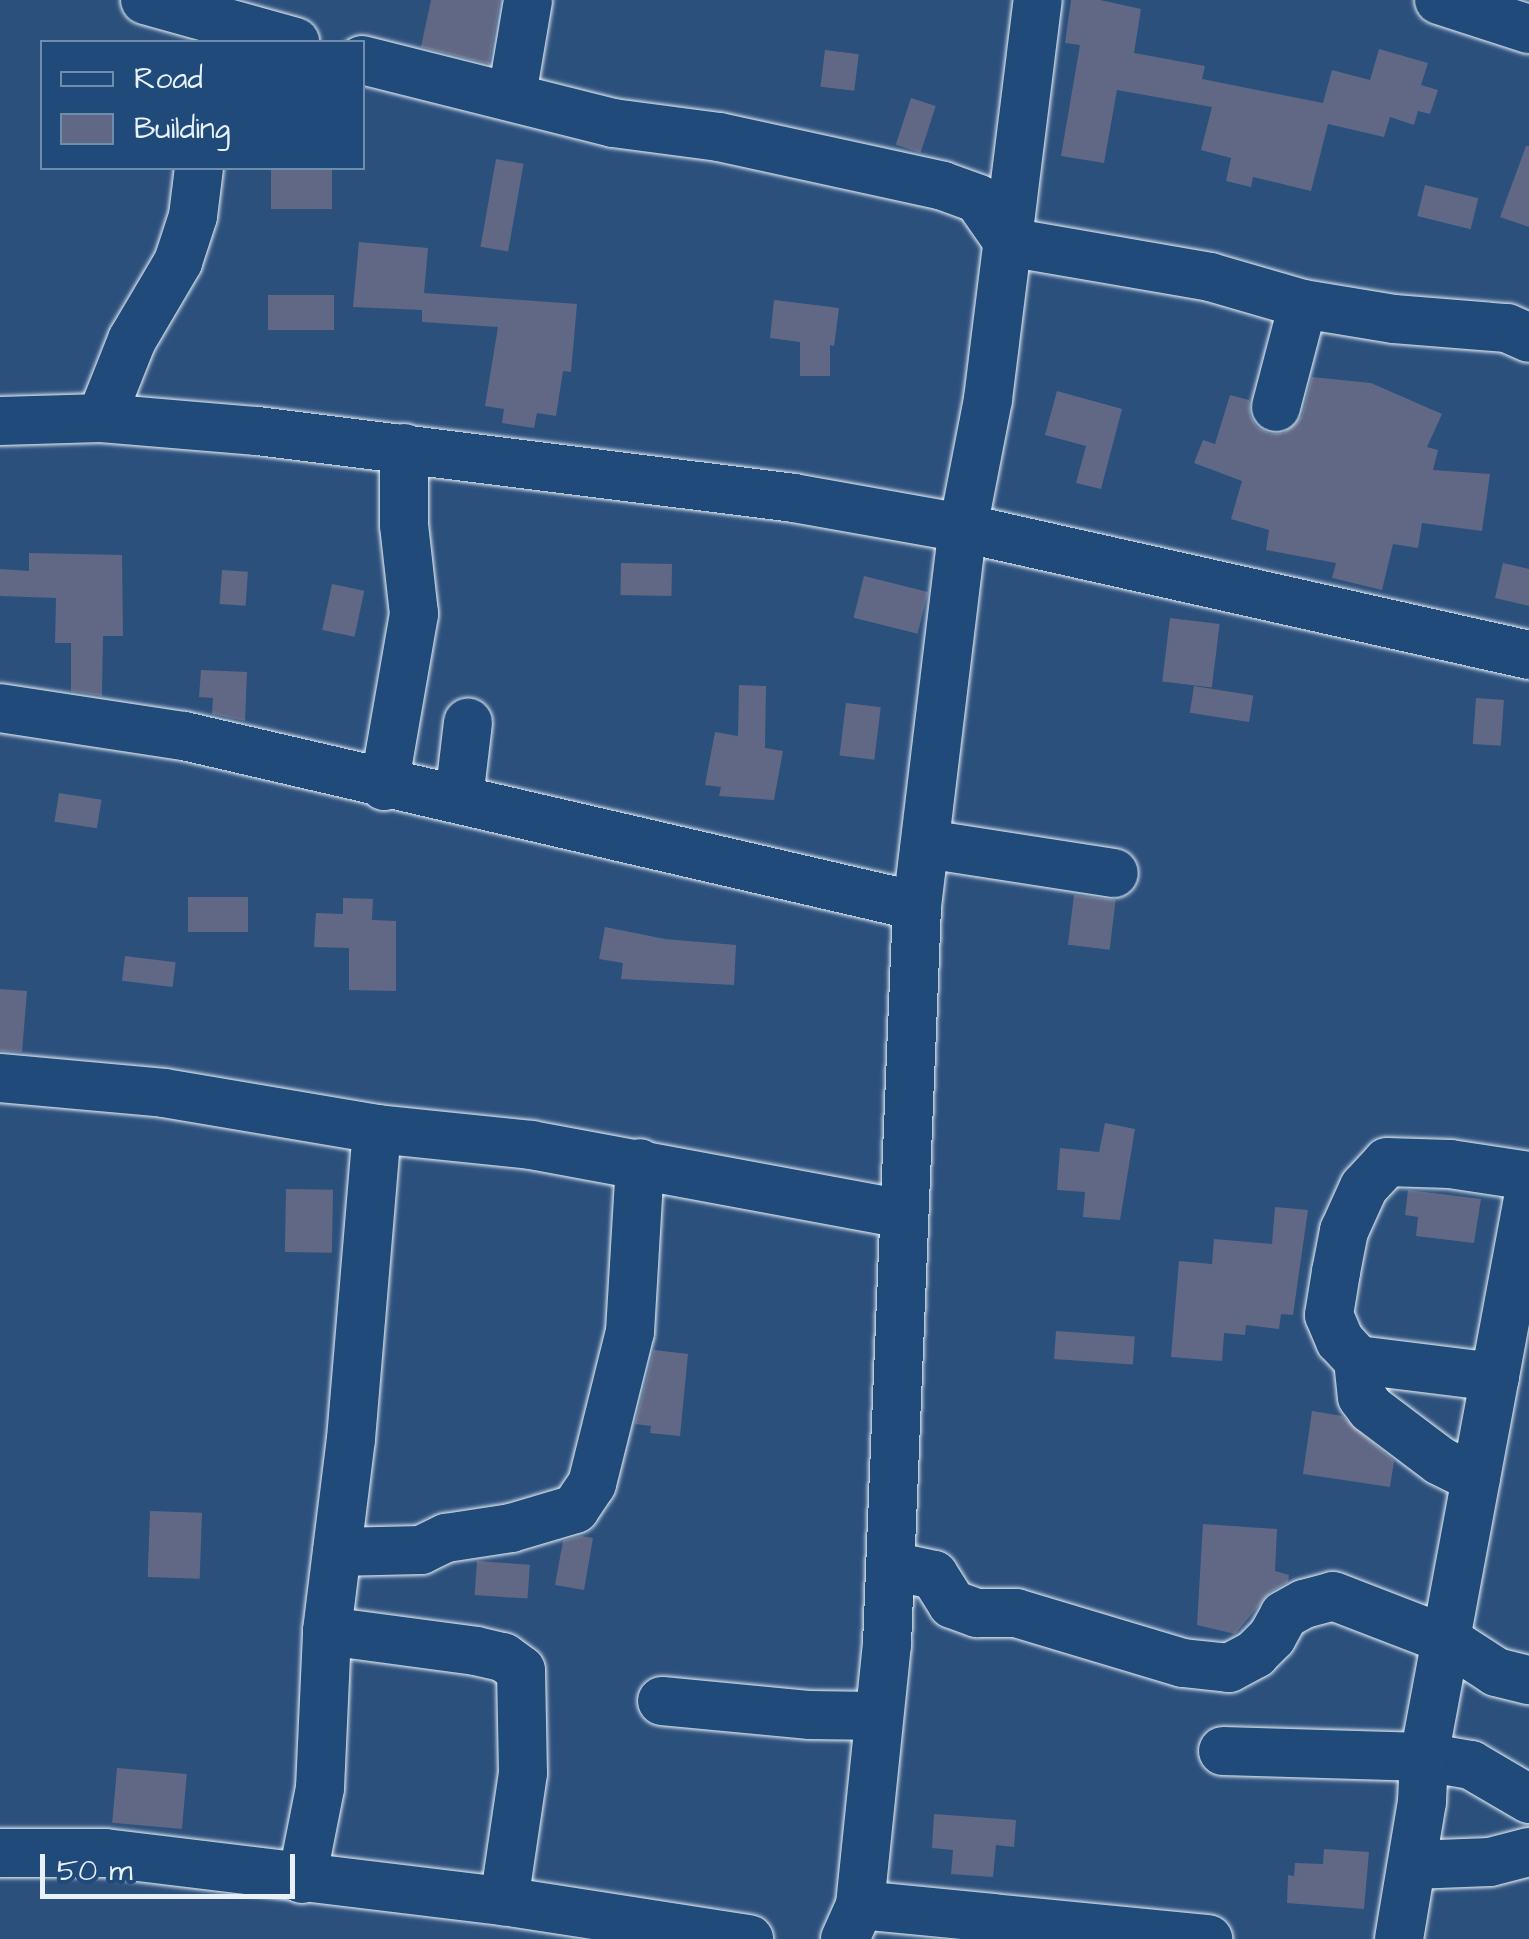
<!DOCTYPE html>
<style>
body{margin:0}
#map{position:relative;width:1529px;height:1939px;overflow:hidden;background:#2c507c;font-family:"Architects Daughter",sans-serif}
div>[style]{position:absolute}
.building>*{inset:0;background:#606885;transform-origin:0 0}
.roads{filter:drop-shadow(0 0 2px #e8f1f8) drop-shadow(0 0 2px #e8f1f8)}
.minor>*{height:48px;margin:-24px;padding:0 24px;transform-origin:24px;border-radius:24px;background:#1f4a7a}
span{translate:-50% -50%;white-space:nowrap;text-align:center;line-height:1.15;-webkit-text-stroke:8px #1f4a7a;paint-order:stroke}
.legend{position:absolute;left:40px;top:40px;width:325px;height:130px;box-sizing:border-box;background:#1f4a7a;border:2px solid #6f8dac;margin:0;padding:12px 18px;list-style:none;font-size:30px;color:#e8f1f8}
.legend li{display:flex;align-items:center;gap:20px;height:50px}
.legend b{width:50px;border:2px solid #6f8dac}
.scale{position:absolute;left:40px;top:1854px;width:255px;height:45px;box-sizing:border-box;border:5px solid #e8f1f8;border-top:0;padding-left:12px;font-size:30px;line-height:35px;white-space:nowrap;color:#e8f1f8;-webkit-text-stroke:8px #1f4a7a;paint-order:stroke}
</style>
<div id="map">
<div class="building">
<div style="clip-path:polygon(431px 0,500px 0,489px 64px,421px 47px)"></div>
<div style="clip-path:polygon(1071px 0,1100px 0,1141px 9px,1134px 53px,1205px 66px,1202px 79px,1323px 103px,1332px 70px,1370px 80px,1379px 49px,1428px 63px,1421px 85px,1438px 90px,1430px 114px,1418px 111px,1414px 125px,1390px 117px,1384px 137px,1328px 124px,1311px 191px,1253px 177px,1251px 187px,1226px 181px,1231px 158px,1201px 150px,1212px 107px,1117px 90px,1104px 163px,1061px 156px,1080px 45px,1065px 43px)"></div>
<div style="left:825px;top:50px;width:34px;height:37px;rotate:7deg"></div>
<div style="left:911px;top:98px;width:26px;height:49px;rotate:18deg"></div>
<div style="clip-path:polygon(1526px 146px,1529px 146px,1529px 227px,1500px 217px)"></div>
<div style="left:496px;top:159px;width:28px;height:89px;rotate:10deg"></div>
<div style="left:271px;top:168px;width:61px;height:41px"></div>
<div style="left:1425px;top:185px;width:55px;height:32px;rotate:14deg"></div>
<div style="clip-path:polygon(359px 242px,428px 248px,424px 293px,577px 304px,571px 372px,563px 371px,556px 416px,537px 413px,534px 428px,502px 423px,504px 409px,485px 406px,498px 327px,422px 322px,422px 310px,353px 307px)"></div>
<div style="left:268px;top:295px;width:66px;height:35px"></div>
<div style="clip-path:polygon(774px 300px,839px 308px,834px 346px,830px 345px,830px 376px,800px 376px,800px 342px,770px 338px)"></div>
<div style="clip-path:polygon(1312px 377px,1371px 383px,1442px 414px,1427px 447px,1438px 450px,1433px 470px,1490px 474px,1482px 531px,1422px 523px,1418px 548px,1393px 544px,1382px 590px,1332px 578px,1336px 563px,1266px 550px,1269px 530px,1231px 519px,1242px 481px,1194px 463px,1203px 440px,1215px 444px,1230px 395px,1249px 400px,1250px 415px,1257px 427px,1270px 434px,1284px 433px,1302px 416px)"></div>
<div style="clip-path:polygon(1057px 391px,1122px 409px,1101px 489px,1076px 483px,1086px 446px,1045px 435px)"></div>
<div style="clip-path:polygon(29px 553px,122px 555px,123px 636px,103px 636px,102px 696px,71px 691px,71px 643px,55px 643px,56px 598px,0 596px,0 569px,29px 571px)"></div>
<div style="left:621px;top:563px;width:51px;height:32px;rotate:1deg"></div>
<div style="clip-path:polygon(1503px 563px,1529px 569px,1529px 606px,1495px 598px)"></div>
<div style="left:222px;top:570px;width:26px;height:34px;rotate:4deg"></div>
<div style="left:864px;top:576px;width:66px;height:43px;rotate:14deg"></div>
<div style="left:332px;top:584px;width:33px;height:47px;rotate:12deg"></div>
<div style="left:1170px;top:618px;width:50px;height:64px;rotate:7deg"></div>
<div style="clip-path:polygon(201px 670px,247px 672px,245px 721px,212px 714px,213px 698px,199px 697px)"></div>
<div style="clip-path:polygon(739px 685px,766px 686px,765px 748px,783px 751px,774px 800px,719px 796px,721px 787px,705px 785px,715px 732px,738px 736px)"></div>
<div style="left:1194px;top:686px;width:60px;height:27px;rotate:9deg"></div>
<div style="left:1476px;top:698px;width:28px;height:46px;rotate:4deg"></div>
<div style="left:846px;top:703px;width:35px;height:53px;rotate:7deg"></div>
<div style="left:59px;top:793px;width:43px;height:29px;rotate:9deg"></div>
<div style="left:1074px;top:895px;width:42px;height:50px;rotate:7deg"></div>
<div style="left:188px;top:897px;width:60px;height:35px"></div>
<div style="clip-path:polygon(343px 898px,373px 899px,372px 920px,396px 921px,396px 991px,349px 990px,349px 948px,314px 947px,316px 913px,343px 914px)"></div>
<div style="clip-path:polygon(605px 927px,665px 939px,736px 945px,734px 985px,621px 979px,623px 963px,599px 959px)"></div>
<div style="left:125px;top:956px;width:51px;height:25px;rotate:7deg"></div>
<div style="clip-path:polygon(0 989px,27px 991px,22px 1052px,0 1051px)"></div>
<div style="clip-path:polygon(1105px 1123px,1135px 1129px,1120px 1220px,1083px 1217px,1085px 1192px,1057px 1190px,1060px 1148px,1099px 1152px)"></div>
<div style="left:286px;top:1189px;width:47px;height:63px;rotate:1deg"></div>
<div style="clip-path:polygon(1408px 1190px,1481px 1199px,1474px 1243px,1416px 1236px,1418px 1217px,1405px 1215px)"></div>
<div style="clip-path:polygon(1275px 1207px,1308px 1210px,1293px 1315px,1281px 1314px,1279px 1329px,1246px 1325px,1245px 1335px,1224px 1333px,1222px 1361px,1171px 1357px,1179px 1261px,1212px 1264px,1214px 1239px,1272px 1244px)"></div>
<div style="left:1056px;top:1331px;width:79px;height:28px;rotate:4deg"></div>
<div style="clip-path:polygon(654px 1350px,688px 1354px,680px 1436px,650px 1433px,651px 1426px,635px 1424px)"></div>
<div style="clip-path:polygon(1312px 1411px,1342px 1416px,1394px 1461px,1390px 1487px,1303px 1474px)"></div>
<div style="left:150px;top:1511px;width:52px;height:66px;rotate:2deg"></div>
<div style="clip-path:polygon(1203px 1524px,1277px 1529px,1275px 1571px,1289px 1575px,1288px 1582px,1270px 1592px,1235px 1634px,1197px 1625px)"></div>
<div style="clip-path:polygon(581px 1536px,593px 1538px,584px 1590px,555px 1585px,563px 1541px)"></div>
<div style="left:477px;top:1561px;width:53px;height:34px;rotate:4deg"></div>
<div style="left:117px;top:1768px;width:70px;height:55px;rotate:5deg"></div>
<div style="clip-path:polygon(934px 1814px,1016px 1820px,1014px 1847px,996px 1845px,993px 1877px,951px 1874px,953px 1850px,932px 1848px)"></div>
<div style="clip-path:polygon(1324px 1849px,1369px 1852px,1364px 1909px,1287px 1903px,1288px 1875px,1294px 1876px,1295px 1863px,1323px 1864px)"></div>
</div>
<div class="roads">
<div class="minor">
<div style="left:145px;top:0;width:156px;rotate:15.6deg"></div>
<div style="left:1439px;top:0;width:95px;rotate:17.9deg"></div>
<div style="left:362px;top:60px;width:259px;rotate:14.1deg"></div>
<div style="left:613px;top:123px;width:107px;rotate:7.5deg"></div>
<div style="left:719px;top:137px;width:229px;rotate:12.3deg"></div>
<div style="left:943px;top:186px;width:37px;rotate:20deg"></div>
<div style="left:978px;top:199px;width:52px;rotate:55.1deg"></div>
<div style="left:1008px;top:242px;width:205px;rotate:9.8deg"></div>
<div style="left:1210px;top:277px;width:97px;rotate:16.2deg"></div>
<div style="left:1303px;top:304px;width:92px;rotate:9.4deg"></div>
<div style="left:1394px;top:319px;width:113px;rotate:4.6deg"></div>
<div style="left:1507px;top:328px;width:24px;rotate:24deg"></div>
<div style="left:512px;top:95px;width:96px;rotate:-80.4deg"></div>
<div style="left:1276px;top:407px;width:106px;rotate:-75.3deg"></div>
<div style="left:101px;top:418px;width:84px;rotate:-68.3deg"></div>
<div style="left:132px;top:340px;width:91px;rotate:-59.5deg"></div>
<div style="left:178px;top:262px;width:48px;rotate:-71.9deg"></div>
<div style="left:193px;top:216px;width:48px;rotate:-82.9deg"></div>
<div style="left:0;top:421px;width:101px;rotate:-1.7deg"></div>
<div style="left:101px;top:418px;width:157px;rotate:4.8deg"></div>
<div style="left:257px;top:431px;width:541px;rotate:7.11deg"></div>
<div style="left:794px;top:498px;width:172px;rotate:10.1deg"></div>
<div style="left:963px;top:528px;width:580px;rotate:12.65deg"></div>
<div style="left:0;top:708px;width:186px;rotate:8.7deg"></div>
<div style="left:184px;top:736px;width:752px;rotate:13.06deg"></div>
<div style="left:384px;top:786px;width:175px;rotate:-80.1deg"></div>
<div style="left:414px;top:614px;width:90px;rotate:-96.4deg"></div>
<div style="left:404px;top:525px;width:77px;rotate:-90deg"></div>
<div style="left:459px;top:798px;width:76px;rotate:-83.2deg"></div>
<div style="left:926px;top:844px;width:190px;rotate:8.8deg"></div>
<div style="left:0;top:1078px;width:165px;rotate:5.2deg"></div>
<div style="left:164px;top:1093px;width:216px;rotate:9.6deg"></div>
<div style="left:377px;top:1129px;width:155px;rotate:5.9deg"></div>
<div style="left:531px;top:1145px;width:377px;rotate:10.5deg"></div>
<div style="left:1358px;top:1360px;width:37px;rotate:84deg"></div>
<div style="left:1362px;top:1397px;width:15px;rotate:53deg"></div>
<div style="left:1371px;top:1409px;width:86px;rotate:37deg"></div>
<div style="left:1440px;top:1461px;width:40px;rotate:26.6deg"></div>
<div style="left:1495px;top:1377px;width:138px;rotate:-172.9deg"></div>
<div style="left:1358px;top:1360px;width:26px;rotate:-133deg"></div>
<div style="left:1340px;top:1341px;width:28px;rotate:-113deg"></div>
<div style="left:1329px;top:1315px;width:44px;rotate:-80.8deg"></div>
<div style="left:1336px;top:1272px;width:42px;rotate:-79deg"></div>
<div style="left:1344px;top:1231px;width:48px;rotate:-65.6deg"></div>
<div style="left:1364px;top:1187px;width:34px;rotate:-47deg"></div>
<div style="left:1387px;top:1162px;width:63px;rotate:1.8deg"></div>
<div style="left:1450px;top:1164px;width:80px;rotate:8.6deg"></div>
<div style="left:337px;top:1552px;width:84px;rotate:-1.4deg"></div>
<div style="left:421px;top:1550px;width:28px;rotate:-26deg"></div>
<div style="left:446px;top:1538px;width:66px;rotate:-8.7deg"></div>
<div style="left:511px;top:1528px;width:67px;rotate:-16.5deg"></div>
<div style="left:575px;top:1509px;width:30px;rotate:-56deg"></div>
<div style="left:592px;top:1484px;width:157px;rotate:-76deg"></div>
<div style="left:630px;top:1332px;width:169px;rotate:-86.6deg"></div>
<div style="left:892px;top:1566px;width:43px;rotate:12.1deg"></div>
<div style="left:934px;top:1575px;width:34px;rotate:58deg"></div>
<div style="left:952px;top:1604px;width:27px;rotate:20deg"></div>
<div style="left:977px;top:1613px;width:39px"></div>
<div style="left:1016px;top:1613px;width:174px;rotate:16.7deg"></div>
<div style="left:1183px;top:1663px;width:46px;rotate:6.2deg"></div>
<div style="left:1229px;top:1668px;width:30px;rotate:-28deg"></div>
<div style="left:1255px;top:1654px;width:24px;rotate:-45deg"></div>
<div style="left:1272px;top:1637px;width:25px;rotate:-61deg"></div>
<div style="left:1284px;top:1615px;width:23px;rotate:-29deg"></div>
<div style="left:1304px;top:1604px;width:30px;rotate:-15deg"></div>
<div style="left:1333px;top:1596px;width:122px;rotate:21.1deg"></div>
<div style="left:1447px;top:1640px;width:59px;rotate:33.1deg"></div>
<div style="left:1496px;top:1672px;width:34px;rotate:14deg"></div>
<div style="left:327px;top:1631px;width:150px;rotate:7.6deg"></div>
<div style="left:476px;top:1651px;width:28px;rotate:13deg"></div>
<div style="left:503px;top:1657px;width:22px;rotate:36deg"></div>
<div style="left:521px;top:1670px;width:103px;rotate:88.9deg"></div>
<div style="left:523px;top:1773px;width:130px;rotate:98.4deg"></div>
<div style="left:662px;top:1701px;width:149px;rotate:5.4deg"></div>
<div style="left:810px;top:1715px;width:68px;rotate:0.8deg"></div>
<div style="left:1223px;top:1751px;width:201px;rotate:1.7deg"></div>
<div style="left:1424px;top:1757px;width:48px;rotate:9.7deg"></div>
<div style="left:1471px;top:1765px;width:67px;rotate:30.4deg"></div>
<div style="left:0;top:1853px;width:105px"></div>
<div style="left:105px;top:1853px;width:414px;rotate:6.9deg"></div>
<div style="left:516px;top:1903px;width:236px;rotate:8.8deg"></div>
<div style="left:1412px;top:1865px;width:78px;rotate:-2.2deg"></div>
<div style="left:1490px;top:1862px;width:40px;rotate:-14.4deg"></div>
<div style="left:302px;top:1879px;width:93px;rotate:-78.8deg"></div>
<div style="left:320px;top:1788px;width:157px;rotate:-87.4deg"></div>
<div style="left:327px;top:1631px;width:193px;rotate:-82.9deg"></div>
<div style="left:351px;top:1439px;width:311px;rotate:-85.2deg"></div>
<div style="left:860px;top:1905px;width:350px;rotate:5.6deg"></div>
<div style="left:845px;top:1939px;width:37px;rotate:-66deg"></div>
<div style="left:860px;top:1905px;width:262px;rotate:-84.1deg"></div>
<div style="left:887px;top:1644px;width:739px;rotate:-87.67deg"></div>
<div style="left:917px;top:906px;width:381px;rotate:-83.1deg"></div>
<div style="left:963px;top:528px;width:131px;rotate:-79deg"></div>
<div style="left:988px;top:399px;width:402px;rotate:-82.9deg"></div>
<div style="left:1399px;top:1939px;width:139px;rotate:-80.5deg"></div>
<div style="left:1422px;top:1802px;width:45px;rotate:-87.5deg"></div>
<div style="left:1424px;top:1757px;width:574px;rotate:-79.45deg"></div>
</div>
</div>
<ul class="legend">
<li><b style="height:12px;background:#1f4a7a"></b>Road</li>
<li><b style="height:28px;background:#606885"></b>Building</li>
</ul>
<div class="scale">50 m</div>
</div>
